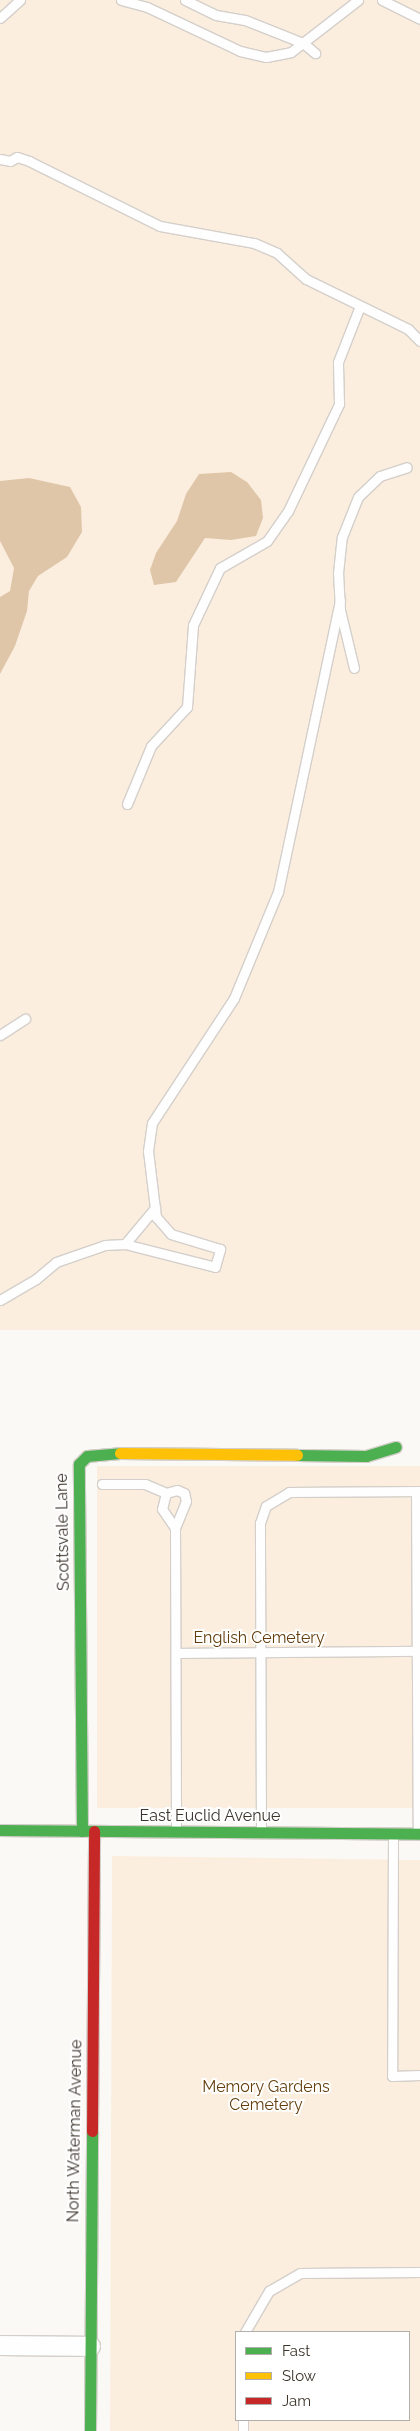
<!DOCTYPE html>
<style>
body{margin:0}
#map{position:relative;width:420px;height:2431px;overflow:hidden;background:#fbf9f6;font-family:Raleway,sans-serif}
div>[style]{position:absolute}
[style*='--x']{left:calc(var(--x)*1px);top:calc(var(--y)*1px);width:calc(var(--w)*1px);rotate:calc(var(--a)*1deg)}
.green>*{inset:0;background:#fbeedf;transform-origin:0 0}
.water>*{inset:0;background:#e0c6a8}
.roads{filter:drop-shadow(1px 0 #d4cfca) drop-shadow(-1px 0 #d4cfca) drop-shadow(0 1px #d4cfca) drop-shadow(0 -1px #d4cfca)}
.lane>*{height:9px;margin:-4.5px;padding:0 4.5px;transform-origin:4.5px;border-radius:4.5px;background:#fefefe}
.street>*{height:19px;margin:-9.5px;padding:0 9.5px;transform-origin:9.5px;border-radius:9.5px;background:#fefefe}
.fast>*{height:11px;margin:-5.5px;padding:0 5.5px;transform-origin:5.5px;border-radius:5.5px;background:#4caf50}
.slow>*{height:11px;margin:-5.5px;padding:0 5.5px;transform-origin:5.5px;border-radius:5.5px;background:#ffc107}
.jam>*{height:11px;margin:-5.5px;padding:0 5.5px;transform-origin:5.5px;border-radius:5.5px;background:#c62828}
span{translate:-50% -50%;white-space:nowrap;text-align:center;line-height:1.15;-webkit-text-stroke:4px #fff;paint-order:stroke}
.street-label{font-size:16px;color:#3d352c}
.park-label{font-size:16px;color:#633e0c}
.legend{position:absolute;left:235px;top:2331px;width:175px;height:90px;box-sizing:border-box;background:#fff;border:1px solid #b1aeab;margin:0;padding:6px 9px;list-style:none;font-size:15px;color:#3d352c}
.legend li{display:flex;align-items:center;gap:10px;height:25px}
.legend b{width:25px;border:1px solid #b1aeab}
</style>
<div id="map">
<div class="green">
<div style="left:0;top:0;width:420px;height:1330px"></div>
<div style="left:420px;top:1466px;width:342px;height:323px;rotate:90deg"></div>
<div style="clip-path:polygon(evenodd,112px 1856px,420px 1860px,420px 2431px,110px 2431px,112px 1856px,236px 2332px,409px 2332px,409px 2420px,236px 2420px,236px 2332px)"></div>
</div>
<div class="water">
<div style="clip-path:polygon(231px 472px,247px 482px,261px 500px,263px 518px,256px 536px,231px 540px,205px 538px,176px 582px,154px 585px,150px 570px,156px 553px,177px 521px,186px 494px,199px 474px)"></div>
<div style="clip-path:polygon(29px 478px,70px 487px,81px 507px,82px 532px,67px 557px,38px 576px,29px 591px,27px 611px,15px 646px,0 674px,0 597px,10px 591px,14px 568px,0 541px,0 481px)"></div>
</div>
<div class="roads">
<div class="lane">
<div style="--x:121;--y:0;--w:27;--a:15"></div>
<div style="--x:147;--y:7;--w:103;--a:25.3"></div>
<div style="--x:240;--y:51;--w:27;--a:13"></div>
<div style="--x:266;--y:57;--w:25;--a:-11"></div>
<div style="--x:291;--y:52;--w:85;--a:-37.8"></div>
<div style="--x:185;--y:0;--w:34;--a:26"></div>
<div style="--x:216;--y:15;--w:29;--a:10"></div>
<div style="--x:245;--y:20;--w:62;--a:21.6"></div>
<div style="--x:303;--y:43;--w:16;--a:40"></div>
<div style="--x:382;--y:0;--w:42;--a:26.6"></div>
<div style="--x:0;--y:18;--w:27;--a:-42"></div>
<div style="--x:0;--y:159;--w:10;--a:11"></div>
<div style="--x:10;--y:161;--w:8;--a:-30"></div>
<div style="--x:17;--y:157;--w:13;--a:18"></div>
<div style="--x:29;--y:161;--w:146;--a:26.4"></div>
<div style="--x:160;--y:226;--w:96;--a:10.3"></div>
<div style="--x:254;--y:243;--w:25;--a:23"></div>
<div style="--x:277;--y:253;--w:39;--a:42"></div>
<div style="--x:306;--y:279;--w:114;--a:26.1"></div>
<div style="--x:408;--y:329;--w:17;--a:45"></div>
<div style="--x:354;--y:668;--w:60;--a:-103.6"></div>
<div style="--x:340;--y:610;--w:37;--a:-93"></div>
<div style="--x:338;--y:573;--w:36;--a:-84"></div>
<div style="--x:342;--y:537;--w:43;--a:-68.2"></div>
<div style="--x:358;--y:497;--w:30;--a:-44"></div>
<div style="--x:380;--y:476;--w:28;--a:-18"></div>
<div style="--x:127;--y:804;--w:63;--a:-67.5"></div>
<div style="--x:151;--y:746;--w:53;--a:-47.3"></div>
<div style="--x:187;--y:707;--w:82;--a:-85.8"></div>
<div style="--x:193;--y:625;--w:63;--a:-64.7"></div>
<div style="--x:220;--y:568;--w:54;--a:-29.9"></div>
<div style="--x:267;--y:541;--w:37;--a:-55"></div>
<div style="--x:288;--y:511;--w:119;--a:-64.5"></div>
<div style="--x:339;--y:404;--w:42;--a:-91.4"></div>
<div style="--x:338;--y:362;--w:60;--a:-68.6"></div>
<div style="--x:0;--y:1035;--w:30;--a:-33"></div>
<div style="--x:125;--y:1244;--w:47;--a:-50.2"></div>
<div style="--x:0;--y:1300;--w:42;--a:-30.3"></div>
<div style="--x:36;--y:1279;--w:26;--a:-40"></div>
<div style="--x:56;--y:1262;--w:52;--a:-19.1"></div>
<div style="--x:105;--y:1245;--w:20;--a:-3"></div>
<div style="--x:125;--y:1244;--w:93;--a:14.3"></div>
<div style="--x:215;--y:1267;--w:19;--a:-74"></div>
<div style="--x:220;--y:1249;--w:51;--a:-163"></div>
<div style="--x:171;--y:1234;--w:23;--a:-131"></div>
<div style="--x:156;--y:1217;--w:66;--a:-96.9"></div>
<div style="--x:148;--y:1151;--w:28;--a:-82"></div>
<div style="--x:152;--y:1123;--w:149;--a:-56.7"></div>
<div style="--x:234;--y:998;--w:115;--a:-67.5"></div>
<div style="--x:278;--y:892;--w:298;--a:-78"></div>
<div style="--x:102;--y:1484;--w:43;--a:0"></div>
<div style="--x:145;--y:1484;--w:23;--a:23"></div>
<div style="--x:416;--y:1491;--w:342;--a:89.7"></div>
<div style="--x:175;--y:1528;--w:23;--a:-124"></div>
<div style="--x:162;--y:1509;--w:16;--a:-76"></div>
<div style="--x:166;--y:1493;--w:11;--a:-15"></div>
<div style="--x:177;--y:1490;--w:8;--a:23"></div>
<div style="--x:184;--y:1493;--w:8;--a:76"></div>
<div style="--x:186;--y:1501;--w:29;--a:112"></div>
<div style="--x:175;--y:1528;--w:301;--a:89.8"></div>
<div style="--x:176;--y:1653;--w:244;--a:-0.5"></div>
<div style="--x:261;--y:1830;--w:307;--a:-90.2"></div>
<div style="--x:260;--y:1523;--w:18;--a:-71"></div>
<div style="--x:266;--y:1506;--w:27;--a:-31"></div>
<div style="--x:289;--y:1492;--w:131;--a:-0.4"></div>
<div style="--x:393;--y:1835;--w:241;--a:90.2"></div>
<div style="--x:392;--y:2076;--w:28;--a:-2"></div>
<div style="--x:245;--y:2332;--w:48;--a:-59.7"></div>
<div style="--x:269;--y:2291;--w:36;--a:-30"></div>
<div style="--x:300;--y:2273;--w:120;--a:-0.5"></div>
<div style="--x:243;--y:2431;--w:11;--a:-90"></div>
</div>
<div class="street">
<div style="--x:0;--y:2345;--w:90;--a:0.6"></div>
</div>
<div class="fast">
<div style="--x:297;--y:1455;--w:69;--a:0.8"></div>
<div style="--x:366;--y:1456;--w:31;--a:-17"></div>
<div style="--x:0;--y:1830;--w:420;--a:0.5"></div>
<div style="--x:82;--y:1831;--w:367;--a:-90.5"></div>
<div style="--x:79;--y:1464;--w:11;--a:-45"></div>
<div style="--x:87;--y:1456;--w:33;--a:-5"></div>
<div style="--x:90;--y:2431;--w:300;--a:-89.6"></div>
</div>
<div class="slow">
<div style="--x:120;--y:1453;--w:177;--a:0.6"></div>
</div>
<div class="jam">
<div style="--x:92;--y:2131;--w:300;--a:-89.6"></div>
</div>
</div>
<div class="street-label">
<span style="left:63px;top:1532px;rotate:-91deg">Scottsvale Lane</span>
<span style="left:210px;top:1816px">East Euclid Avenue</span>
<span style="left:75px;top:2131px;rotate:-89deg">North Waterman Avenue</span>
</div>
<div class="park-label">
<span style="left:259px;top:1638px">English Cemetery</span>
<span style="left:266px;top:2096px">Memory Gardens<br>Cemetery</span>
</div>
<ul class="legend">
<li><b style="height:6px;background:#4caf50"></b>Fast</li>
<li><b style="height:6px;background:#ffc107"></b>Slow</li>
<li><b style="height:6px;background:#c62828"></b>Jam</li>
</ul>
</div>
